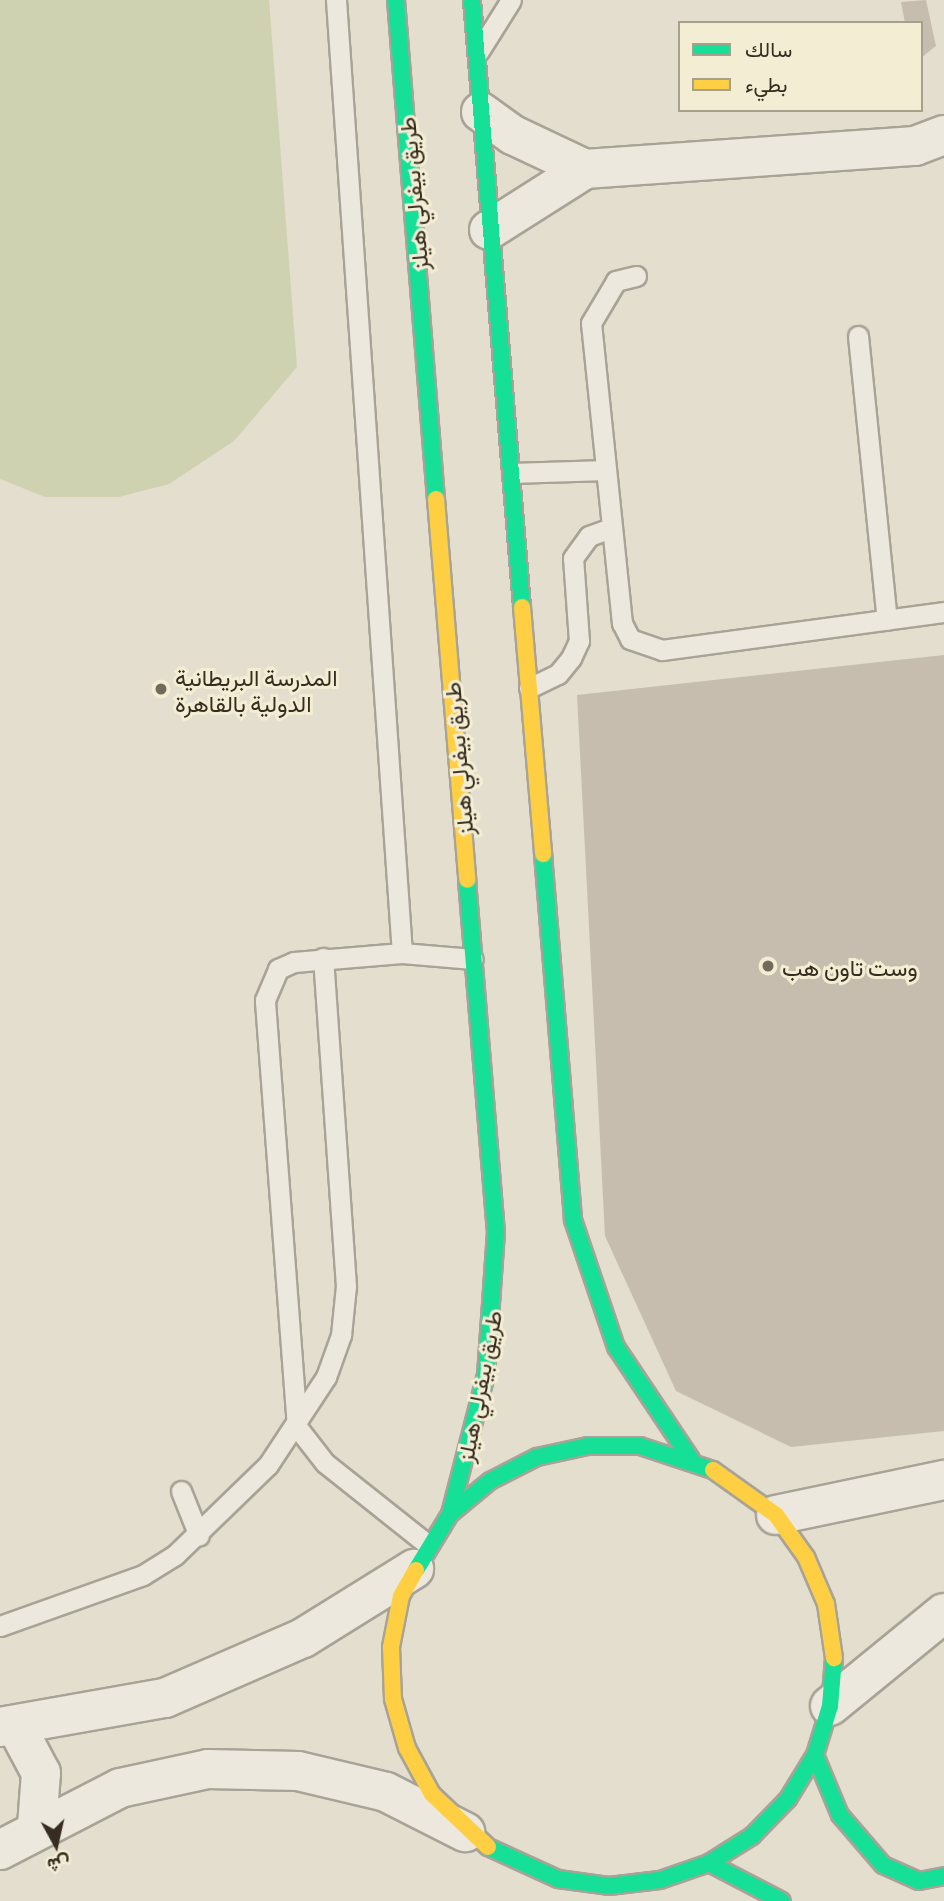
<!DOCTYPE html>
<meta charset="utf-8">
<style>
body{margin:0}
#map{position:relative;width:944px;height:1901px;overflow:hidden;background:#e3decd;font-family:Literata,Vazirmatn,serif}
div>[style]{position:absolute}
[style*='--x']{left:calc(var(--x)*1px);top:calc(var(--y)*1px);width:calc(var(--w)*1px);rotate:calc(var(--a)*1deg)}
.green>*{inset:0;background:#cfd2b0}
.building>*{inset:0;background:#c6bdae}
.roads{filter:drop-shadow(2px 0 #a8a396) drop-shadow(-2px 0 #a8a396) drop-shadow(0 2px #a8a396) drop-shadow(0 -2px #a8a396)}
.lane>*{height:19px;margin:-9.5px;padding:0 9.5px;transform-origin:9.5px;border-radius:9.5px;background:#ece8de}
.street>*{height:38px;margin:-19px;padding:0 19px;transform-origin:19px;border-radius:19px;background:#ece8de}
.fast>*{height:16px;margin:-8px;padding:0 8px;transform-origin:8px;border-radius:8px;background:#16e098}
.slow>*{height:16px;margin:-8px;padding:0 8px;transform-origin:8px;border-radius:8px;background:#ffcf43}
.dots>*{width:19px;height:19px;translate:-50% -50%;box-sizing:border-box;border:4px solid #f3edd4;border-radius:50%}
span{translate:-50% -50%;white-space:nowrap;text-align:center;line-height:1.15;-webkit-text-stroke:6px #f3edd4;paint-order:stroke}
.street-label{font-size:23px;color:#362c1f}
.poi-label{font-size:23px;color:#362c1f}
.left{translate:0 -50%;text-align:left}
.legend{position:absolute;left:678px;top:21px;width:245px;height:91px;box-sizing:border-box;background:#f3edd4;border:2px solid #a7a08c;margin:0;padding:9px 12px;list-style:none;font-size:21px;color:#362c1f}
.legend li{display:flex;align-items:center;gap:14px;height:35px}
.legend b{width:35px;border:2px solid #a7a08c}
.north{position:absolute;left:21px;top:1810px;width:70px;height:70px;-webkit-text-stroke:5px #f3edd4;paint-order:stroke;rotate:172deg;font-size:19px;font-weight:700;line-height:28px;text-align:center;color:#362c1f}
.north::after{content:'';display:block;margin:auto;width:24px;height:32px;background:#362c1f;clip-path:polygon(50% 0,100% 100%,50% 72%,0 100%)}
</style>
<div id="map">
<div class="green">
<div style="clip-path:polygon(0 0,269px 0,297px 367px,234px 441px,169px 484px,119px 497px,45px 497px,0 479px)"></div>
</div>
<div class="building">
<div style="clip-path:polygon(926px 0,936px 46px,921px 58px,921px 23px,905px 23px,901px 2px)"></div>
<div style="clip-path:polygon(944px 655px,944px 1431px,791px 1447px,676px 1391px,605px 1236px,577px 695px)"></div>
</div>
<div class="roads">
<div class="lane">
<div style="--x:336;--y:0;--w:955;--a:86.04"></div>
<div style="--x:479;--y:51;--w:60;--a:-57.9"></div>
<div style="--x:636;--y:276;--w:21;--a:166"></div>
<div style="--x:616;--y:281;--w:49;--a:120.8"></div>
<div style="--x:591;--y:323;--w:302;--a:84.1"></div>
<div style="--x:622;--y:623;--w:18;--a:63"></div>
<div style="--x:630;--y:639;--w:34;--a:19"></div>
<div style="--x:662;--y:650;--w:285;--a:-7.7"></div>
<div style="--x:858;--y:336;--w:285;--a:84.2"></div>
<div style="--x:512;--y:473;--w:93;--a:-1.8"></div>
<div style="--x:529;--y:688;--w:32;--a:-26"></div>
<div style="--x:558;--y:674;--w:21;--a:-51"></div>
<div style="--x:571;--y:658;--w:19;--a:-65"></div>
<div style="--x:579;--y:641;--w:83;--a:-94.1"></div>
<div style="--x:573;--y:558;--w:27;--a:-54"></div>
<div style="--x:589;--y:536;--w:23;--a:-20"></div>
<div style="--x:181;--y:1491;--w:48;--a:68.2"></div>
<div style="--x:427;--y:1544;--w:130;--a:-141.5"></div>
<div style="--x:325;--y:1463;--w:46;--a:-127.9"></div>
<div style="--x:297;--y:1427;--w:428;--a:-94.3"></div>
<div style="--x:265;--y:1000;--w:34;--a:-67"></div>
<div style="--x:278;--y:969;--w:17;--a:-24"></div>
<div style="--x:294;--y:962;--w:108;--a:-4.8"></div>
<div style="--x:402;--y:953;--w:71;--a:4.8"></div>
<div style="--x:0;--y:1626;--w:152;--a:-19.6"></div>
<div style="--x:143;--y:1575;--w:38;--a:-32"></div>
<div style="--x:175;--y:1555;--w:129;--a:-44.1"></div>
<div style="--x:268;--y:1465;--w:105;--a:-56.6"></div>
<div style="--x:326;--y:1377;--w:45;--a:-70.3"></div>
<div style="--x:341;--y:1335;--w:49;--a:-84.2"></div>
<div style="--x:346;--y:1286;--w:329;--a:-94"></div>
</div>
<div class="street">
<div style="--x:481;--y:112;--w:39;--a:36"></div>
<div style="--x:513;--y:135;--w:80;--a:25.3"></div>
<div style="--x:489;--y:230;--w:114;--a:-32.4"></div>
<div style="--x:585;--y:169;--w:331;--a:-4"></div>
<div style="--x:915;--y:146;--w:31;--a:-21"></div>
<div style="--x:776;--y:1515;--w:172;--a:-11.8"></div>
<div style="--x:830;--y:1706;--w:147;--a:-39.2"></div>
<div style="--x:16;--y:1726;--w:53;--a:62"></div>
<div style="--x:41;--y:1773;--w:53;--a:94.3"></div>
<div style="--x:0;--y:1727;--w:168;--a:-10"></div>
<div style="--x:165;--y:1698;--w:150;--a:-23.5"></div>
<div style="--x:303;--y:1638;--w:131;--a:-31.9"></div>
<div style="--x:0;--y:1850;--w:135;--a:-27.3"></div>
<div style="--x:120;--y:1788;--w:90;--a:-12.2"></div>
<div style="--x:208;--y:1769;--w:90;--a:1.3"></div>
<div style="--x:298;--y:1771;--w:90;--a:13.4"></div>
<div style="--x:386;--y:1792;--w:89;--a:26.9"></div>
</div>
<div class="fast">
<div style="--x:396;--y:0;--w:501;--a:85.42"></div>
<div style="--x:472;--y:0;--w:609;--a:85.29"></div>
<div style="--x:543;--y:854;--w:367;--a:85.3"></div>
<div style="--x:573;--y:1220;--w:134;--a:71.3"></div>
<div style="--x:616;--y:1347;--w:135;--a:56.2"></div>
<div style="--x:450;--y:1514;--w:52;--a:-39.5"></div>
<div style="--x:490;--y:1481;--w:53;--a:-27.1"></div>
<div style="--x:537;--y:1457;--w:52;--a:-12.2"></div>
<div style="--x:588;--y:1446;--w:52;--a:0"></div>
<div style="--x:640;--y:1446;--w:77;--a:18.2"></div>
<div style="--x:416;--y:1570;--w:66;--a:-58.7"></div>
<div style="--x:450;--y:1514;--w:144;--a:-75.5"></div>
<div style="--x:486;--y:1375;--w:142;--a:-86"></div>
<div style="--x:496;--y:1233;--w:354;--a:-94.7"></div>
<div style="--x:815;--y:1755;--w:65;--a:67.4"></div>
<div style="--x:840;--y:1815;--w:66;--a:49.3"></div>
<div style="--x:883;--y:1865;--w:39;--a:24"></div>
<div style="--x:919;--y:1881;--w:25;--a:-11"></div>
<div style="--x:488;--y:1847;--w:77;--a:24.6"></div>
<div style="--x:558;--y:1879;--w:51;--a:7.8"></div>
<div style="--x:609;--y:1886;--w:51;--a:-6.7"></div>
<div style="--x:660;--y:1880;--w:52;--a:-19.1"></div>
<div style="--x:709;--y:1863;--w:51;--a:-32.1"></div>
<div style="--x:752;--y:1836;--w:52;--a:-45.8"></div>
<div style="--x:788;--y:1799;--w:52;--a:-58.5"></div>
<div style="--x:815;--y:1755;--w:51;--a:-73"></div>
<div style="--x:830;--y:1706;--w:48;--a:-85.2"></div>
<div style="--x:709;--y:1863;--w:82;--a:27.5"></div>
</div>
<div class="slow">
<div style="--x:436;--y:499;--w:382;--a:85.3"></div>
<div style="--x:522;--y:607;--w:248;--a:85.1"></div>
<div style="--x:713;--y:1470;--w:77;--a:35.5"></div>
<div style="--x:776;--y:1515;--w:52;--a:54.5"></div>
<div style="--x:806;--y:1557;--w:51;--a:66.9"></div>
<div style="--x:826;--y:1604;--w:55;--a:81.6"></div>
<div style="--x:416;--y:1570;--w:30;--a:120"></div>
<div style="--x:401;--y:1596;--w:52;--a:101.1"></div>
<div style="--x:391;--y:1647;--w:52;--a:87.8"></div>
<div style="--x:393;--y:1699;--w:51;--a:74.1"></div>
<div style="--x:407;--y:1748;--w:52;--a:61.5"></div>
<div style="--x:432;--y:1794;--w:77;--a:43.4"></div>
</div>
</div>
<div class="dots">
<div style="left:161px;top:689px;background:#736a5c"></div>
<div style="left:768px;top:966px;background:#736a5c"></div>
</div>
<div class="street-label">
<span style="left:412px;top:194px;rotate:-95deg">طريق بيفرلي هيلز</span>
<span style="left:457px;top:759px;rotate:-95deg">طريق بيفرلي هيلز</span>
<span style="left:478px;top:1386px;rotate:-79deg">طريق بيفرلي هيلز</span>
</div>
<div class="poi-label">
<span class="left" style="left:175px;top:689px">المدرسة البريطانية<br>الدولية بالقاهرة</span>
<span class="left" style="left:782px;top:966px">وست تاون هب</span>
</div>
<ul class="legend">
<li><b style="height:9px;background:#16e098"></b>سالك</li>
<li><b style="height:9px;background:#ffcf43"></b>بطيء</li>
</ul>
<div class="north">ش</div>
</div>
